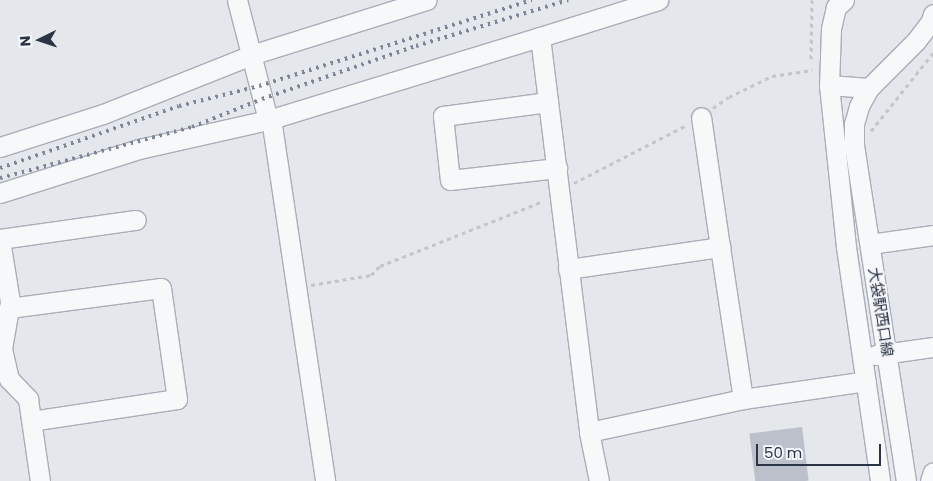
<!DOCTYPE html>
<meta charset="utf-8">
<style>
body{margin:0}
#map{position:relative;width:933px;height:481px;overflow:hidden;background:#e4e7ec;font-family:Poppins,"Noto Sans JP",sans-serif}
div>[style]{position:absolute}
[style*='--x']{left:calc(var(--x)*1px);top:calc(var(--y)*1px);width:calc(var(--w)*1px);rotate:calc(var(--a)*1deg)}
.building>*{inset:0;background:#bbc0ca;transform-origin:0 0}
.path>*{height:3px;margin-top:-1.5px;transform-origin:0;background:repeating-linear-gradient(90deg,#c2c5cb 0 4px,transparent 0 8px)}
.roads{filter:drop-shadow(1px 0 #a9aeb7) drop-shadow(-1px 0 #a9aeb7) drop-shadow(0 1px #a9aeb7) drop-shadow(0 -1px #a9aeb7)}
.minor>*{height:19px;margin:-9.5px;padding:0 9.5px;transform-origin:9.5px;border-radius:9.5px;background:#f7f8fa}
.rail>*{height:4px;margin-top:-2px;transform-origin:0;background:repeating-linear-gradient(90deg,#7d8696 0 2.5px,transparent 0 7.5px)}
span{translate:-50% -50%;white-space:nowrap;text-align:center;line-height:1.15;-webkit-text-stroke:4px #f4f6f9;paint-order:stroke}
.street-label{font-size:15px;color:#2b3445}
.north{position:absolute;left:15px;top:15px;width:50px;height:50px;-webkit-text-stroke:4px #f4f6f9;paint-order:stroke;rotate:266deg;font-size:14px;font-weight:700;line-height:20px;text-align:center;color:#2b3445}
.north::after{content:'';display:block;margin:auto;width:18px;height:22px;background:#2b3445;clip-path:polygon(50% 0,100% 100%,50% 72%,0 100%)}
.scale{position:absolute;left:756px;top:444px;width:125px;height:22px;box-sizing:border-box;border:2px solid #2b3445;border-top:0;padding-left:6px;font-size:15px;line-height:18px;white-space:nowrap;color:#2b3445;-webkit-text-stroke:4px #f4f6f9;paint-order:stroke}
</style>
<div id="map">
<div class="building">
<div style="left:802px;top:427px;width:54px;height:53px;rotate:83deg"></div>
</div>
<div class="path">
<div style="--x:811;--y:59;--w:59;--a:-89"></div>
<div style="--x:713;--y:108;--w:19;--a:-35"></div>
<div style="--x:729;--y:97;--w:48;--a:-26"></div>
<div style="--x:772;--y:76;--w:41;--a:-8.3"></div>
<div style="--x:871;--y:131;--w:100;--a:-51.5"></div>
<div style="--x:574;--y:183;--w:127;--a:-27.2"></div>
<div style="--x:311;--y:285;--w:61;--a:-9.5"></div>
<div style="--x:371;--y:275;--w:13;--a:-45"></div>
<div style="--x:380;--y:266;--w:175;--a:-21.7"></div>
</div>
<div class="roads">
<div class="minor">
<div style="--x:237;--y:0;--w:124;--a:75.5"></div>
<div style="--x:268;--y:120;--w:6;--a:51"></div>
<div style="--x:272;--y:125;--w:360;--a:81.5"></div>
<div style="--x:844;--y:0;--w:11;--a:139"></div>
<div style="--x:836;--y:7;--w:23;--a:103"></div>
<div style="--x:831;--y:29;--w:56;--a:92"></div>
<div style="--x:829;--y:85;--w:163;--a:84"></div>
<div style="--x:846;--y:247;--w:236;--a:81.7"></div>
<div style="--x:540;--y:37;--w:124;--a:-17.4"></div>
<div style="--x:829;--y:85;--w:40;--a:4.3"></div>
<div style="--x:548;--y:102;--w:106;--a:172.4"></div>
<div style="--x:443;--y:116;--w:64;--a:83.8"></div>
<div style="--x:450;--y:180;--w:108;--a:-6.4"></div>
<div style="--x:0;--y:147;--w:108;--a:-17.8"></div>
<div style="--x:103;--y:114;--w:159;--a:-21.7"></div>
<div style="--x:251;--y:55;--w:184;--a:-17.4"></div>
<div style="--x:0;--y:193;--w:146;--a:-17.6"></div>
<div style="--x:139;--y:149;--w:132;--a:-12.7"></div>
<div style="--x:268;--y:120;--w:284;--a:-17"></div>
<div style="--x:540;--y:37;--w:398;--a:82.9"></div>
<div style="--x:589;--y:432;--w:50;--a:78.5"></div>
<div style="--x:0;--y:239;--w:137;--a:-8"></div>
<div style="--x:0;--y:240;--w:63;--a:80.8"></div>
<div style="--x:10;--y:302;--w:48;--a:99.7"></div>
<div style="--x:2;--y:349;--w:31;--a:77"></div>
<div style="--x:9;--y:379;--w:28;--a:46"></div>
<div style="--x:28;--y:399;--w:83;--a:81.7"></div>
<div style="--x:870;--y:244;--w:64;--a:-8.1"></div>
<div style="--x:720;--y:247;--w:154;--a:81.4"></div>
<div style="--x:568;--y:269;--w:154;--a:-8.2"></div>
<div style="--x:720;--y:247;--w:131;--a:-98.3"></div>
<div style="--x:9;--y:308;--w:153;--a:-7.5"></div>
<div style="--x:161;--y:288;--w:112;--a:81.8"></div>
<div style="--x:177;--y:399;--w:147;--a:171.4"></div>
<div style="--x:876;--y:355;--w:58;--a:-8"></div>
<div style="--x:589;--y:432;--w:157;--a:-12.1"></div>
<div style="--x:743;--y:399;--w:124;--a:-8.3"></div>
<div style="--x:906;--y:481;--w:341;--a:-98.8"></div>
<div style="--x:854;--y:144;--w:20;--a:-90"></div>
<div style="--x:854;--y:124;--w:19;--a:-74"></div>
<div style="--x:859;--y:106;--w:21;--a:-61"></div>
<div style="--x:869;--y:88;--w:66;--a:-45"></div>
<div style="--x:916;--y:41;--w:25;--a:-53"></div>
<div style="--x:931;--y:21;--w:7;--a:-74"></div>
<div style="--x:930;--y:481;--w:9;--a:-72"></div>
</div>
</div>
<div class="rail">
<div style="--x:0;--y:168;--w:189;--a:-19.1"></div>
<div style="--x:179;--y:106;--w:82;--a:-14"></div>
<div style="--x:259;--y:86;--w:286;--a:-17.5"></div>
<div style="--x:0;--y:178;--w:199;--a:-14.9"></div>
<div style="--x:192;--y:127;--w:75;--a:-21.8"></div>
<div style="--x:262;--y:99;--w:163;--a:-19"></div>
<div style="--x:416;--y:46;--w:159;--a:-16.8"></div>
</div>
<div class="street-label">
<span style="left:881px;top:312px;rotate:81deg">大袋駅西口線</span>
</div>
<div class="north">N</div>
<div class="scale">50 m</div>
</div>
